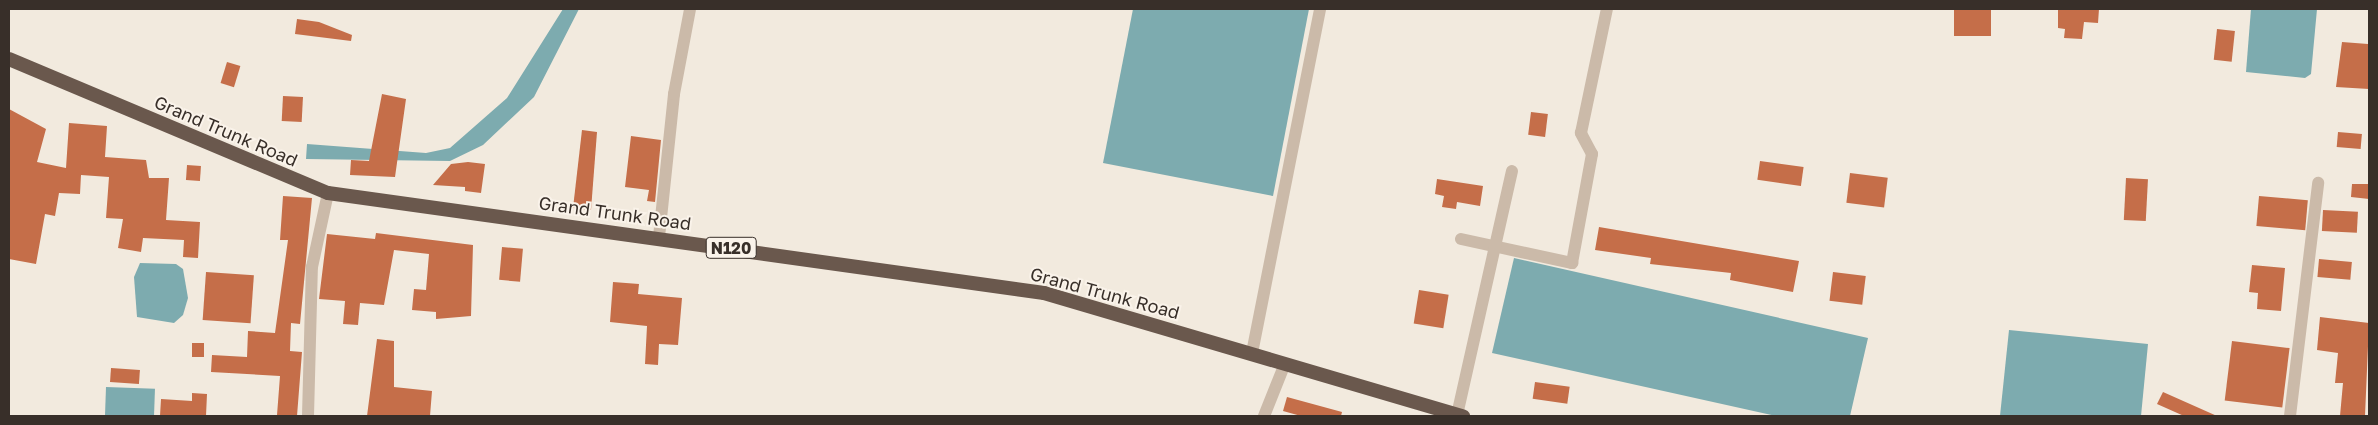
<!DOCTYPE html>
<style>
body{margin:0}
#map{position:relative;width:2378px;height:425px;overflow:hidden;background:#f2eade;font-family:"Golos Text",sans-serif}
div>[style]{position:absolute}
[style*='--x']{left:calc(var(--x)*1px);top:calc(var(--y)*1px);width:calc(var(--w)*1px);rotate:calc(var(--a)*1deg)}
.water>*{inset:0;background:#7dabaf;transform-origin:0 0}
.building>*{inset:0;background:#c56e49;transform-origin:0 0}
.minor>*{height:12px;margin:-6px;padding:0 6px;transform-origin:6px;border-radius:6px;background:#cbbaa9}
.trunk>*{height:14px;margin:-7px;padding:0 7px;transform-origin:7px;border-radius:7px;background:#6a584d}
span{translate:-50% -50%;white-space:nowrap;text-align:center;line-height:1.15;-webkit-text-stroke:4px #faf3ea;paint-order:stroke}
.shield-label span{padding:1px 4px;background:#faf3ea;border:1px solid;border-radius:4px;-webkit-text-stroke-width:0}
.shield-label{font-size:16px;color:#382f29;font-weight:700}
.street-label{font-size:18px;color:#382f29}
.frame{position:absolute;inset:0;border:10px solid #382f29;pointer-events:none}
</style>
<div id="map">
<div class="water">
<div style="clip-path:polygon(563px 9px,579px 9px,534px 97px,483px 145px,450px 161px,306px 159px,307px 144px,426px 153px,450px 148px,507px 98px)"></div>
<div style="clip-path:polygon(1133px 9px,1309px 9px,1273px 196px,1103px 163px)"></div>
<div style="clip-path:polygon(2251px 9px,2317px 9px,2311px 74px,2305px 78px,2246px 72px)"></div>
<div style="clip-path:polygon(1514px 258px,1868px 338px,1850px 416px,1776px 416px,1492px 353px)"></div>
<div style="clip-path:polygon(140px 263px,176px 264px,183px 269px,188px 298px,183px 315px,174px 323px,137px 317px,134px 277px)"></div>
<div style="clip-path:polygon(2009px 330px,2148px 344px,2141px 416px,2000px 416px)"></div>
<div style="left:106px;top:387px;width:49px;height:29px;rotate:2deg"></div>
</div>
<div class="building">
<div style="left:1954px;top:9px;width:37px;height:27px"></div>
<div style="clip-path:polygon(2058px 9px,2099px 9px,2098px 23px,2084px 22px,2082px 39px,2064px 38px,2065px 29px,2058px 28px)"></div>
<div style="clip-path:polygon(297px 19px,319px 22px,352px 35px,351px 41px,295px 34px)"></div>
<div style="left:2217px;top:29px;width:18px;height:31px;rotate:6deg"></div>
<div style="clip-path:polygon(2342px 42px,2368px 44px,2369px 89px,2336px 87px)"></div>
<div style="left:227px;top:62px;width:14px;height:22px;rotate:17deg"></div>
<div style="clip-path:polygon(382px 94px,406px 99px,395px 177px,350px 175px,351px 160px,369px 161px)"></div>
<div style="left:283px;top:96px;width:20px;height:25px;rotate:3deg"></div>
<div style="clip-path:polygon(9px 109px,46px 129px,37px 162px,66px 168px,69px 123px,107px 126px,105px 157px,146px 160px,149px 178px,169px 178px,166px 220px,200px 222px,198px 258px,183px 257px,184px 240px,143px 238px,141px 252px,118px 248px,123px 219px,106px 218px,109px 177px,81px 175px,80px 194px,59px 193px,55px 216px,45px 214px,36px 264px,9px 259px)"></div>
<div style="left:1531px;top:112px;width:17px;height:23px;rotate:7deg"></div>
<div style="clip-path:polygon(582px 130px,597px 132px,591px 210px,573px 208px)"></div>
<div style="left:2338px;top:132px;width:24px;height:15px;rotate:5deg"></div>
<div style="clip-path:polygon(631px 136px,661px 140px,655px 202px,647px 201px,649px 190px,625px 187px)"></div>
<div style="left:1760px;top:161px;width:44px;height:19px;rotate:8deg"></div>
<div style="clip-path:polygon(468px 162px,485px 164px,481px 193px,465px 191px,465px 187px,433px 185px,451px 164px)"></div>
<div style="left:187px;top:165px;width:14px;height:15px;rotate:4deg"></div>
<div style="left:1850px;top:173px;width:38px;height:30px;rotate:7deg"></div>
<div style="left:2126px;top:178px;width:22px;height:42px;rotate:3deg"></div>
<div style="clip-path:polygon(1437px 179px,1483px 186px,1480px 206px,1457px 202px,1456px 209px,1442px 207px,1444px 196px,1435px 194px)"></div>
<div style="clip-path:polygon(2352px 184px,2369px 184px,2369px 199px,2351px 197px)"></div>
<div style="clip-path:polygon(283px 196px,312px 198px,300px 324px,291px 323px,290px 351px,302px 352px,297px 416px,277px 415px,280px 376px,211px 372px,212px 355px,247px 357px,248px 331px,275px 333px,288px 240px,280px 240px)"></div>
<div style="left:2259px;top:196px;width:49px;height:30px;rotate:5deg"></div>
<div style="left:2323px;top:210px;width:35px;height:21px;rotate:3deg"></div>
<div style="clip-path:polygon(1599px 227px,1799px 261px,1793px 292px,1730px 280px,1731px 273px,1650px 264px,1651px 258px,1595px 250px)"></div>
<div style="clip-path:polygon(376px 233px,473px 245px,471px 316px,436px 319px,436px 312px,412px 310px,414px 289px,426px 290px,429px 254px,394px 250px,384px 305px,360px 303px,358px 325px,343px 324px,345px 301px,319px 299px,327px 234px,375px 239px)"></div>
<div style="left:502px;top:247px;width:21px;height:33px;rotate:5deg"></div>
<div style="left:2319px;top:259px;width:33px;height:18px;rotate:5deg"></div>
<div style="clip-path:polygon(2252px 265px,2285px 268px,2281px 311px,2257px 309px,2258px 293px,2249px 292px)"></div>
<div style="left:206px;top:272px;width:48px;height:48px;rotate:4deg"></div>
<div style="left:1833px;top:272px;width:33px;height:29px;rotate:7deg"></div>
<div style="clip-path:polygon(613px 282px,639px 284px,638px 294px,682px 298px,678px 345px,659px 344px,658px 365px,645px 364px,647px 326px,610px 322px)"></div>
<div style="left:1419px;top:290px;width:30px;height:34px;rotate:9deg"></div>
<div style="clip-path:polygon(2320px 317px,2369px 323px,2365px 416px,2340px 416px,2343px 383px,2335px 383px,2338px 353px,2317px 350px)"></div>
<div style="clip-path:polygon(377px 339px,394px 341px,394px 387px,432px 391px,430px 416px,367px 416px)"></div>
<div style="left:2232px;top:341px;width:58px;height:60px;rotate:7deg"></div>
<div style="left:192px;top:343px;width:12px;height:14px"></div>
<div style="left:111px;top:368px;width:29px;height:14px;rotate:4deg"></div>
<div style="left:1535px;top:382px;width:35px;height:17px;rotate:8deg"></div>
<div style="clip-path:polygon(2163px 392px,2217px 416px,2184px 416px,2157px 404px)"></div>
<div style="clip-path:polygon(192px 393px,207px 394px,206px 416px,160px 416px,161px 399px,192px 401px)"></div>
<div style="clip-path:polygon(1287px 397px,1342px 412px,1341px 416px,1301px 416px,1283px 411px)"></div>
</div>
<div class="minor">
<div style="--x:659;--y:237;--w:144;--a:-84"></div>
<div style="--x:674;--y:94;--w:86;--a:-79.3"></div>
<div style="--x:1461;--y:239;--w:114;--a:12.2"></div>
<div style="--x:1572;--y:263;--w:111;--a:-79.6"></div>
<div style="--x:1592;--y:154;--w:24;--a:-118"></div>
<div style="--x:1581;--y:133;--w:127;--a:-78.2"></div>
<div style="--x:1252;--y:353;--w:351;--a:-78.8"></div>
<div style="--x:1457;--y:415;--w:250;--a:-77.3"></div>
<div style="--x:308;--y:416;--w:149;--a:-88.5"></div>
<div style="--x:312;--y:267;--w:76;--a:-77.8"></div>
<div style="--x:1264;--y:416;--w:54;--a:-68.2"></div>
<div style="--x:2290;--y:416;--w:235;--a:-83.1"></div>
</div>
<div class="trunk">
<div style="--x:9;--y:59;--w:346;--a:22.8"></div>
<div style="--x:328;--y:193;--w:723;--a:7.95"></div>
<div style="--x:1044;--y:293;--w:437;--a:16.4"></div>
</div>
<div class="shield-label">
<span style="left:731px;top:248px">N120</span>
</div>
<div class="street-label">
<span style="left:226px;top:131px;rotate:23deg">Grand Trunk Road</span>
<span style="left:615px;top:213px;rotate:8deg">Grand Trunk Road</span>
<span style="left:1105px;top:293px;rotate:15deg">Grand Trunk Road</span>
</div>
<div class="frame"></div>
</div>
